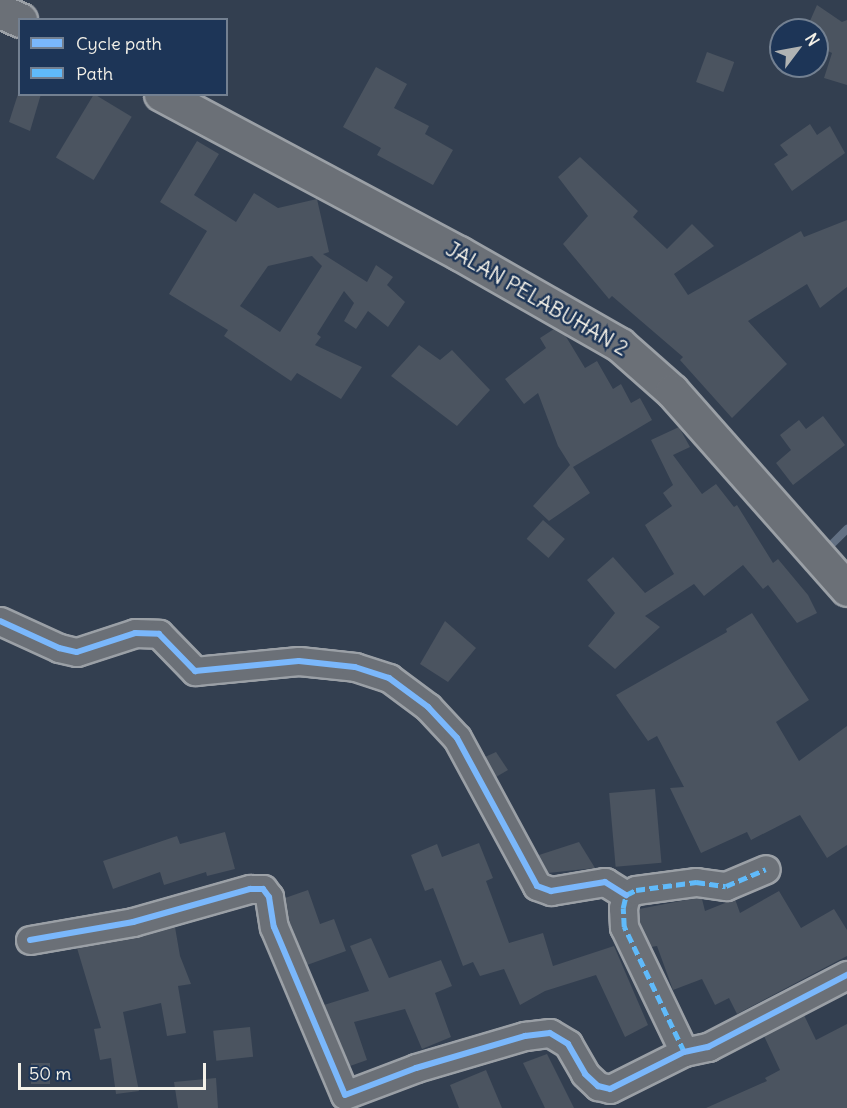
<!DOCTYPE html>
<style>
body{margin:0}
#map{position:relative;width:847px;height:1108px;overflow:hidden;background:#333f50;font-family:Delius,sans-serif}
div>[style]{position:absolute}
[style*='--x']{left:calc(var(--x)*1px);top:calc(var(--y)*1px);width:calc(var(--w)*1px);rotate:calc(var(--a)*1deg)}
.stream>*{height:8px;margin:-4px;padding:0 4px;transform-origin:4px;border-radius:4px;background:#627083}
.building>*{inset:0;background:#4b5460;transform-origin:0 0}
.roads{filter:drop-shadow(2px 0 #9ba0a6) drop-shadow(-2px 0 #9ba0a6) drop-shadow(0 2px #9ba0a6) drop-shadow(0 -2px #9ba0a6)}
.minor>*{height:27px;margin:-13.5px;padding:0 13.5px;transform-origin:13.5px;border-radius:13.5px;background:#6b7077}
.major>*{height:33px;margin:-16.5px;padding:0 16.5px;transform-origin:16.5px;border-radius:16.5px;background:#6b7077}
.quiet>*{height:4.5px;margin-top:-2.25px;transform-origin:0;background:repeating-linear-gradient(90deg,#60bafa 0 9px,transparent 0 13.5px)}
.cycleway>*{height:6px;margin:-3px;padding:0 3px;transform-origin:3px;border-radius:3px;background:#7ab7fb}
span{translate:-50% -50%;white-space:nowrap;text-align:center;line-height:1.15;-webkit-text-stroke:5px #1d3557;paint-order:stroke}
.street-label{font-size:21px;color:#f4f1e8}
.legend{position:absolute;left:18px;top:18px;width:210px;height:78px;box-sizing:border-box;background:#1d3557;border:2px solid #738091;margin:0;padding:8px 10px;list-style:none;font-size:18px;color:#f4f1e8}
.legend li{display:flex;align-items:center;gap:12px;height:30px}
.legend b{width:30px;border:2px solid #738091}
.north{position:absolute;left:769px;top:18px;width:60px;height:60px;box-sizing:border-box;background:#1d3557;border:2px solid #738091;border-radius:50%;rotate:58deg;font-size:16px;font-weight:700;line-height:24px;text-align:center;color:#f4f1e8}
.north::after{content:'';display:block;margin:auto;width:21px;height:27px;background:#b0b3b3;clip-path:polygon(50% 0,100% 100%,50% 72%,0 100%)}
.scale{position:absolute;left:18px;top:1063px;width:188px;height:27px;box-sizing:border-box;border:3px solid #f4f1e8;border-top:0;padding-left:8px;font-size:18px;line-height:21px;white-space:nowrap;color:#f4f1e8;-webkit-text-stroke:4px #1d3557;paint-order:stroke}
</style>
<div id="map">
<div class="stream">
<div style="--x:833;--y:543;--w:20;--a:-45"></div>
</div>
<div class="building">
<div style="clip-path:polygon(817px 5px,842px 22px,847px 20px,847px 85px,824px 78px,832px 53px,817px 46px,817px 30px,806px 30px)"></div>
<div style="left:707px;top:52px;width:29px;height:32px;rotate:20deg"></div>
<div style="clip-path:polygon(376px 67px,407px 84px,394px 108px,429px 126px,425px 134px,453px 150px,433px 185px,377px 155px,381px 148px,343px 127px)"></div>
<div style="clip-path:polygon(18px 94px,41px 94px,30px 131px,9px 122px)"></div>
<div style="left:94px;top:94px;width:44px;height:74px;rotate:31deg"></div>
<div style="clip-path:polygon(810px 124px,817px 135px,830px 126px,845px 153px,792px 191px,774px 164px,788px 155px,780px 145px)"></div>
<div style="clip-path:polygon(evenodd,197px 141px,219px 154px,194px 195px,236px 222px,254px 193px,278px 208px,317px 199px,329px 252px,323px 254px,367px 282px,376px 265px,393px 277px,387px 285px,405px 302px,388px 327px,368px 311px,356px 329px,344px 321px,354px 303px,344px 291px,317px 334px,321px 337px,315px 345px,362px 367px,341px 399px,297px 373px,291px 381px,224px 336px,228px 330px,169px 294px,207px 231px,160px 202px,197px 141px,312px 256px,322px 266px,280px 332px,240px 306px,268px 266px,312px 256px)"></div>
<div style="clip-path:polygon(580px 157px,638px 211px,633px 217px,667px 249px,692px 224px,714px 246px,674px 274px,688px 295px,801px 231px,804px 237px,847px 220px,847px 287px,820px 308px,807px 284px,748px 321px,787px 364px,732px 418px,680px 360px,683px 357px,612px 296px,609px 299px,563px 244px,588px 216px,558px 177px)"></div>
<div style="clip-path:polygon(554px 329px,565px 335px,585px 368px,597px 361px,613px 389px,621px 384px,631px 403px,640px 398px,652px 420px,573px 467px,590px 493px,549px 521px,533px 506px,570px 465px,558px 446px,538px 393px,524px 404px,505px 379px,546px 348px,540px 338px)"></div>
<div style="clip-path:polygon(419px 345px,440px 360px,452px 350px,490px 390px,457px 426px,391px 376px)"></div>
<div style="clip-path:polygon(823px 416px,845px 445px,793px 485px,776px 463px,791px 450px,780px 435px,799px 420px,806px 429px)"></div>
<div style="clip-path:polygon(679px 427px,690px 447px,673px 455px,702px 494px,716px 484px,734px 507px,737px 505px,773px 563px,778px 559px,808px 595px,817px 613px,797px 623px,768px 585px,763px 589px,743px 565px,704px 596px,694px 584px,645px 616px,660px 627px,615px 669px,588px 646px,615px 613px,587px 580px,613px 557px,645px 593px,674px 574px,645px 525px,672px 506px,663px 493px,673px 485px,651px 440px)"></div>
<div style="left:543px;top:520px;width:29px;height:25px;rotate:41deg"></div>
<div style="clip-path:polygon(752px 613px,809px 700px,776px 722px,799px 761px,847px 726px,847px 845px,827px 858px,800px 815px,751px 840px,747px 832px,701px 853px,670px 788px,684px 787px,657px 736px,648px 741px,616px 695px,727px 632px,726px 629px)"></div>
<div style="clip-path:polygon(445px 621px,476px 648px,448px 682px,420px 664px)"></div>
<div style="clip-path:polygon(496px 752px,508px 770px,496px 777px,485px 757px)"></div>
<div style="left:655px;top:789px;width:74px;height:46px;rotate:85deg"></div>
<div style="clip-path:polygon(225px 832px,235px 869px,207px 876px,206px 872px,164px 885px,160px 872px,113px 889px,103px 861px,177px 836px,180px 844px)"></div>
<div style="clip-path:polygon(579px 842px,595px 868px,548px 873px,539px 855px)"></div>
<div style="clip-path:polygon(479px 843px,493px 878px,486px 881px,509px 943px,543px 933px,553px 966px,614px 946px,648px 1025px,625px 1037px,596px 975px,545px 991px,520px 1005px,504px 969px,480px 976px,473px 962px,463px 966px,433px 888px,425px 891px,411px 855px,437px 844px,442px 857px)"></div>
<div style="clip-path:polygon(308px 890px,320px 924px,334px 919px,346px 951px,307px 965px,289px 923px,285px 898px)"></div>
<div style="clip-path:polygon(779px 891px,801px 928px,834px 909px,847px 930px,847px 956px,737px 1014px,729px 998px,715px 1005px,702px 979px,673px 990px,657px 946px,651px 947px,640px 923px,639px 909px,696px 898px,702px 899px,705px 911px,735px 899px,740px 913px)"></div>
<div style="clip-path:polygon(175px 927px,180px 956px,191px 984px,178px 986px,186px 1033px,167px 1036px,161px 1003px,123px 1012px,139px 1091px,116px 1094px,111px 1058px,100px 1060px,94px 1029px,101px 1028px,77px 948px)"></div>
<div style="clip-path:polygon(371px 938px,389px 978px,441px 960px,452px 986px,435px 993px,451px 1037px,422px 1049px,405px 1009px,354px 1022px,367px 1060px,350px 1066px,324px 1005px,369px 991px,350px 946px)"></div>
<div style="clip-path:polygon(804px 1015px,816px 1040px,847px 1024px,847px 1108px,706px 1108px,767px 1081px,765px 1078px,780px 1070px,764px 1036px)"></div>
<div style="left:250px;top:1027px;width:30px;height:37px;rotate:84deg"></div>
<div style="clip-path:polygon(547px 1054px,574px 1108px,545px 1108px,523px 1063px)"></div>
<div style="left:31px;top:1063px;width:19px;height:21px"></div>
<div style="clip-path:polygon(486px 1070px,502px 1108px,459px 1108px,450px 1085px)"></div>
<div style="clip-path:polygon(216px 1078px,218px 1108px,178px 1108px,174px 1082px)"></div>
</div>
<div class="roads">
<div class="minor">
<div style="--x:0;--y:621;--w:65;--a:24.6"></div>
<div style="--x:59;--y:648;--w:18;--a:13"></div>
<div style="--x:77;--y:652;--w:61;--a:-18.1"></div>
<div style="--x:135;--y:633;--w:24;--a:2"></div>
<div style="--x:159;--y:634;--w:52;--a:45.8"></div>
<div style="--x:195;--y:671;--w:104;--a:-5.5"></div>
<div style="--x:299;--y:661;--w:56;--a:6.1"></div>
<div style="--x:355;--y:667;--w:36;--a:18"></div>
<div style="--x:389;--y:678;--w:49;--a:36.6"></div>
<div style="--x:428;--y:707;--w:42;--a:46.9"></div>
<div style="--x:457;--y:738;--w:168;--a:61.6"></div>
<div style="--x:537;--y:886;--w:15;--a:20"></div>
<div style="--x:551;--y:891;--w:55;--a:-9.5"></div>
<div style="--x:605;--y:882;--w:25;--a:32"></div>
<div style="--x:30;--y:940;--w:105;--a:-9.9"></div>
<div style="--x:133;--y:922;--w:122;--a:-15.8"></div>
<div style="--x:250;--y:889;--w:13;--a:0"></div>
<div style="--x:263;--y:889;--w:10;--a:53"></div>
<div style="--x:269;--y:897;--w:30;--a:81"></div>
<div style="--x:274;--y:927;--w:182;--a:67.1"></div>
<div style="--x:345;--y:1095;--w:76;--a:-20.8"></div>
<div style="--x:416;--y:1068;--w:114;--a:-16.4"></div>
<div style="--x:525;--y:1036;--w:25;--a:-7"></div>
<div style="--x:550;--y:1033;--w:21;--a:31"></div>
<div style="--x:568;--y:1044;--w:34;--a:60"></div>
<div style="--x:585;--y:1074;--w:18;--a:43"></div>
<div style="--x:598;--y:1086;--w:12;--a:14"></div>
<div style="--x:610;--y:1089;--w:83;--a:-26.6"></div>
<div style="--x:684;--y:1052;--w:25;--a:-12"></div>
<div style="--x:708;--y:1047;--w:157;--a:-27.4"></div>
<div style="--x:684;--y:1052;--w:139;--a:-115.6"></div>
<div style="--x:624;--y:927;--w:19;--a:-93"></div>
<div style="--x:623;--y:908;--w:13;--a:-77"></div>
<div style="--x:626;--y:895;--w:11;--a:-27"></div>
<div style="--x:636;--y:890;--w:61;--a:-7.6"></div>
<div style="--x:696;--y:882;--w:30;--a:8"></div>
<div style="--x:726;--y:886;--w:43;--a:-23"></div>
</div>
<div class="major">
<div style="--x:0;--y:11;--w:22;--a:24"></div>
<div style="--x:161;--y:94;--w:338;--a:28.1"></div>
<div style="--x:459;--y:253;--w:185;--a:29.7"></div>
<div style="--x:620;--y:345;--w:69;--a:41.5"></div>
<div style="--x:672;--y:391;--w:264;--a:48.5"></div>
</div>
</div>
<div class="quiet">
<div style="--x:684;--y:1052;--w:139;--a:-115.6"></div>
<div style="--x:624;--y:927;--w:19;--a:-93"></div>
<div style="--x:623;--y:908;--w:13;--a:-77"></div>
<div style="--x:626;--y:895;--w:11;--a:-27"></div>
<div style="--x:636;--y:890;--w:61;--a:-7.6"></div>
<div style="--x:696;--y:882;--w:30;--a:8"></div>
<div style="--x:726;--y:886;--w:43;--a:-23"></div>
</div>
<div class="cycleway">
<div style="--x:0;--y:621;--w:65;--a:24.6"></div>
<div style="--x:59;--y:648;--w:18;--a:13"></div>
<div style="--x:77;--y:652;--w:61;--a:-18.1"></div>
<div style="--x:135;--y:633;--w:24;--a:2"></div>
<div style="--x:159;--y:634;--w:52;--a:45.8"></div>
<div style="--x:195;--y:671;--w:104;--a:-5.5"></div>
<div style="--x:299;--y:661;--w:56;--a:6.1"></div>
<div style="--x:355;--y:667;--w:36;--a:18"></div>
<div style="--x:389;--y:678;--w:49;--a:36.6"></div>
<div style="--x:428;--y:707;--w:42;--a:46.9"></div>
<div style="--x:457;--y:738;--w:168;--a:61.6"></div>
<div style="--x:537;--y:886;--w:15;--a:20"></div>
<div style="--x:551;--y:891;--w:55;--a:-9.5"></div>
<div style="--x:605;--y:882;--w:25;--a:32"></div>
<div style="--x:30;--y:940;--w:105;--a:-9.9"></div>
<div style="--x:133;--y:922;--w:122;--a:-15.8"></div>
<div style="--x:250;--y:889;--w:13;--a:0"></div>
<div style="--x:263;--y:889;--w:10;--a:53"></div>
<div style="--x:269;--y:897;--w:30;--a:81"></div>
<div style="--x:274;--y:927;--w:182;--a:67.1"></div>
<div style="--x:345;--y:1095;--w:76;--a:-20.8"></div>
<div style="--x:416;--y:1068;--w:114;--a:-16.4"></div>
<div style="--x:525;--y:1036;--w:25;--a:-7"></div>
<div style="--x:550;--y:1033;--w:21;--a:31"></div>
<div style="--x:568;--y:1044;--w:34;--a:60"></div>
<div style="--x:585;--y:1074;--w:18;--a:43"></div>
<div style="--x:598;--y:1086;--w:12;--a:14"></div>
<div style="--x:610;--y:1089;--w:83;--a:-26.6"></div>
<div style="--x:684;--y:1052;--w:25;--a:-12"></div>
<div style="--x:708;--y:1047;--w:157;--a:-27.4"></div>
</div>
<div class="street-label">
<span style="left:537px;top:299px;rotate:30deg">JALAN PELABUHAN 2</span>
</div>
<ul class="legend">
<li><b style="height:8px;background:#7ab7fb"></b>Cycle path</li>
<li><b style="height:8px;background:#60bafa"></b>Path</li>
</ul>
<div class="north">N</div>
<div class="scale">50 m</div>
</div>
